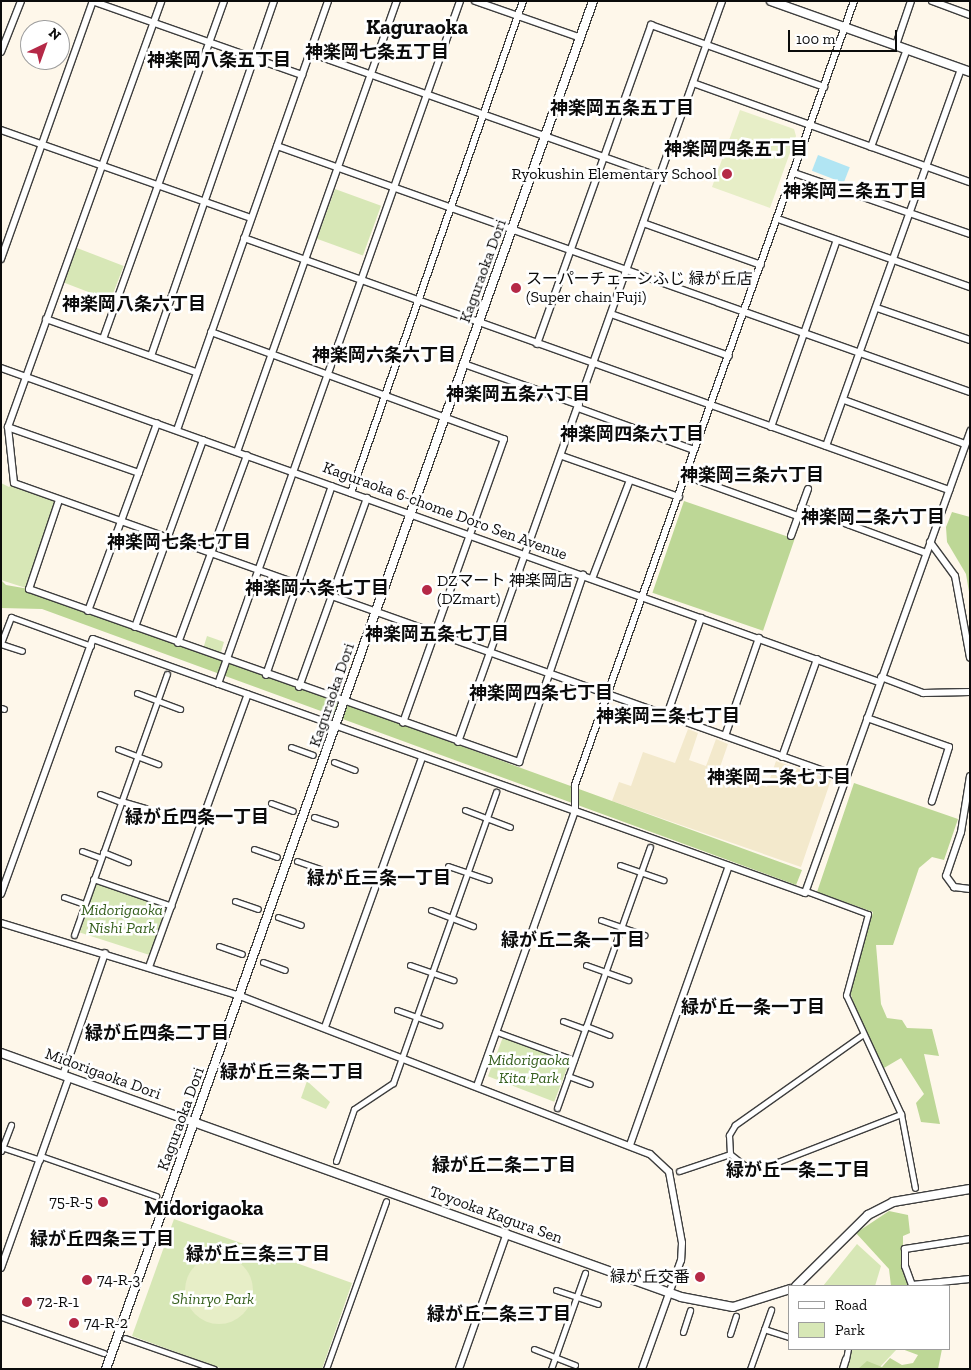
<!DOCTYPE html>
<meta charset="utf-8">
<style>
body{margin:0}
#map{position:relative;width:971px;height:1370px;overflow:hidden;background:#fef7ea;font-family:"Zilla Slab","Noto Sans JP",serif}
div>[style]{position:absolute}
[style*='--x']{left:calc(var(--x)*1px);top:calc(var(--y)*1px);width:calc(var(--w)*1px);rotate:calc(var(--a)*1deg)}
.farmland>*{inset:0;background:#f3e9cc}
.green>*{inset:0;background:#d7e7b6;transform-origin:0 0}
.forest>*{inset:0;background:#bdd796;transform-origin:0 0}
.pitch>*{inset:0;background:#e7eec7}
.round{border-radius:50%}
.water>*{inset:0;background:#b1e5f3;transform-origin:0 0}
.roads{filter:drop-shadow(1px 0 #3e3e3e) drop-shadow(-1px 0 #3e3e3e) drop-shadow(0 1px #3e3e3e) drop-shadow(0 -1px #3e3e3e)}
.pedestrian>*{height:5px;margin:-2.5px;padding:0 2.5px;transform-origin:2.5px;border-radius:2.5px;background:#fff}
.minor>*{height:6px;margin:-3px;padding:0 3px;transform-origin:3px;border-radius:3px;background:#fff}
.tertiary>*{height:8px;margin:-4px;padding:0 4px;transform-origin:4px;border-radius:4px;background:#fff}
.dots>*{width:14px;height:14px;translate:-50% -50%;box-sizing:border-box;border:2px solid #fff;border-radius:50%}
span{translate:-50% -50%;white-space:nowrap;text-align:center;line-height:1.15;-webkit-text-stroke:5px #fff;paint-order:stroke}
.poi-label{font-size:16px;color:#0b0b0b}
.right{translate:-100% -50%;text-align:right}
.left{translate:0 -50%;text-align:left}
.street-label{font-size:16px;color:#0b0b0b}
.park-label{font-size:16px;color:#37601f;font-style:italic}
.neighbourhood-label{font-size:18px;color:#0b0b0b;font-weight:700}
.district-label{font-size:21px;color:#0b0b0b;font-weight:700}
.frame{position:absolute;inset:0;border:2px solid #0b0b0b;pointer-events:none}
.legend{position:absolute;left:788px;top:1285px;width:162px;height:65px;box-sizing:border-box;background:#fff;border:1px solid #9d9d9d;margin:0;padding:6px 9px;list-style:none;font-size:15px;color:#0b0b0b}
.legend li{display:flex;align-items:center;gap:10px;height:25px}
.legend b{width:25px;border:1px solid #9d9d9d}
.north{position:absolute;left:20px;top:20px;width:50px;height:50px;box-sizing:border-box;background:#fff;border:1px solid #9d9d9d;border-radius:50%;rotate:42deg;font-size:14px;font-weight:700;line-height:20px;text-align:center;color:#0b0b0b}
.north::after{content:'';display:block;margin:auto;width:18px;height:22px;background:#b52947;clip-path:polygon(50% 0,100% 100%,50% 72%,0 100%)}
.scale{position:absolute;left:788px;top:30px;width:109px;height:22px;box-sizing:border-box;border:2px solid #0b0b0b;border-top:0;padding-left:6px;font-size:15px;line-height:18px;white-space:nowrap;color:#0b0b0b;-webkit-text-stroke:4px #fff;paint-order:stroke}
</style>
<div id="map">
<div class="farmland">
<div style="clip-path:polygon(688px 729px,698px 733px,689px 760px,706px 766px,716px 739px,728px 744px,719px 770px,767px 787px,776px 761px,831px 780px,801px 867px,612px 801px,619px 782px,631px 786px,643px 752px,675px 763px)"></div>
</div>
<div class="green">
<div style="left:335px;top:189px;width:49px;height:53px;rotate:20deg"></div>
<div style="left:77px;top:248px;width:50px;height:37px;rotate:21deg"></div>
<div style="clip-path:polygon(1px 483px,9px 487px,14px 483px,59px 500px,29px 589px,1px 580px)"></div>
<div style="clip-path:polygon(207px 636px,224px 642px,221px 652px,203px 649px)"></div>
<div style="left:96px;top:883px;width:74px;height:52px;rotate:18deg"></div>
<div style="left:503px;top:1037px;width:71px;height:42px;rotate:21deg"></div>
<div style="clip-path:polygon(307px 1081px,330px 1102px,326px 1109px,301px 1098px)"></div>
<div style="clip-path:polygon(174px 1219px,352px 1283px,322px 1369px,223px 1369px,132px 1336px)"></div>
<div style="clip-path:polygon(857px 1244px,881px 1266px,875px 1286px,823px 1286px)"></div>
<div style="clip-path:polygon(851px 1349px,897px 1349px,878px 1369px,846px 1369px)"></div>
</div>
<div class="forest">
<div style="left:684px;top:501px;width:117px;height:97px;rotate:19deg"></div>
<div style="clip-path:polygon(952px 512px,970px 517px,970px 598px,966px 574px,947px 542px,946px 527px)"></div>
<div style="clip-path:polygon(1px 580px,6px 585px,29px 589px,802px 870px,796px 885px,42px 609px,1px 608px)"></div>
<div style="clip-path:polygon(854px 783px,958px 819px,944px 860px,932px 857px,919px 868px,893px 945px,876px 945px,881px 1004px,887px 1018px,902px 1020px,907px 1028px,932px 1029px,939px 1056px,924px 1054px,940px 1124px,921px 1122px,916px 1103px,924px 1094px,901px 1058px,884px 1068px,856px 1013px,849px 987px,873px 912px,817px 892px)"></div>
<div style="clip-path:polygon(889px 1211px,908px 1215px,910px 1233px,903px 1236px,903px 1266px,912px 1286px,891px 1286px,889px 1269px,856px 1233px)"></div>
<div style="clip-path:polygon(902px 1349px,942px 1349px,938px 1369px,858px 1369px,867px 1361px,882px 1367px,890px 1358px,902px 1365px,913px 1363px,918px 1355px)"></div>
</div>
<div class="pitch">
<div style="clip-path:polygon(740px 110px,794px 129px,796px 136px,770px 208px,712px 187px)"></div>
<div class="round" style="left:185px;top:1256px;width:68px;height:68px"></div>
</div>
<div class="water">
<div style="left:818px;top:155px;width:34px;height:17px;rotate:21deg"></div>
</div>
<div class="roads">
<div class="pedestrian">
<div style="--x:1;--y:643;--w:28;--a:-69"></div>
<div style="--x:11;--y:617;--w:85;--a:19.9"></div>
<div style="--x:1;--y:644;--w:22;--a:18"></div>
<div style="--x:137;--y:693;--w:46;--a:20.4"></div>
<div style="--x:1;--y:708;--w:3;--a:18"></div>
<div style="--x:291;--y:747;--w:23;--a:20"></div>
<div style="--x:118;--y:749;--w:43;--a:20.6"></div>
<div style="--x:334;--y:762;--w:22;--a:21"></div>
<div style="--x:100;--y:794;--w:22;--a:21"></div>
<div style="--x:121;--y:801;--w:25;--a:16"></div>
<div style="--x:271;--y:803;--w:23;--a:20"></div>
<div style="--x:465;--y:810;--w:48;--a:20.7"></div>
<div style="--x:314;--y:817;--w:22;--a:18"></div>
<div style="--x:254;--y:849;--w:24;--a:19"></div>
<div style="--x:82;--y:851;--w:20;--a:20"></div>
<div style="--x:103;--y:852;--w:27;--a:22"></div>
<div style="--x:297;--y:861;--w:24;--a:19"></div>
<div style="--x:620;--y:865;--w:46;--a:19.2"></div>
<div style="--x:448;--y:866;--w:43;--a:18.9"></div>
<div style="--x:93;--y:879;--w:83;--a:18.9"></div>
<div style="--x:806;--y:891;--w:66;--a:20.4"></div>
<div style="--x:868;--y:914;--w:84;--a:105.2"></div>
<div style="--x:846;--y:995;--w:131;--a:65.2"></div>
<div style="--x:901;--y:1114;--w:75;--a:79.3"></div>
<div style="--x:64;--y:897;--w:21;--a:19"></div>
<div style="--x:235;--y:901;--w:24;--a:19"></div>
<div style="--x:431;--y:910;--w:45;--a:20.9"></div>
<div style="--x:278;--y:917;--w:24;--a:19"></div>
<div style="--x:601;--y:920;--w:46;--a:19.2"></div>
<div style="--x:74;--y:935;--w:277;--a:-70.4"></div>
<div style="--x:219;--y:946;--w:24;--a:19"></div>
<div style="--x:263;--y:962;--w:23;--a:20"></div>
<div style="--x:410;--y:965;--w:46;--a:19.2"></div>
<div style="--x:586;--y:965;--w:45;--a:19.7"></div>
<div style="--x:397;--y:1010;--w:45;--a:19.7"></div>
<div style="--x:563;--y:1021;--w:23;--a:20"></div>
<div style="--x:586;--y:1026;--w:25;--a:21"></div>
<div style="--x:497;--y:1032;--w:82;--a:20"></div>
<div style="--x:862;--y:1035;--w:156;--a:144.7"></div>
<div style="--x:735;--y:1125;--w:12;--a:121"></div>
<div style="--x:729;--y:1135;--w:19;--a:87"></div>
<div style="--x:730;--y:1154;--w:23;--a:38"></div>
<div style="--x:748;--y:1168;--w:19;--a:-6"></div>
<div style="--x:767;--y:1166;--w:144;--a:-21.2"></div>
<div style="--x:568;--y:1076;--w:23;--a:20"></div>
<div style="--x:557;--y:1108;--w:277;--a:-70.4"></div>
<div style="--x:1;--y:1147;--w:41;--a:18.4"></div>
<div style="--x:1;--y:1151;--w:28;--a:-69"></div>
<div style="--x:41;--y:1156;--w:122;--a:19.2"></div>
<div style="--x:336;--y:1161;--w:55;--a:-70.9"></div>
<div style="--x:354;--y:1109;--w:47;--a:-33.7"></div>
<div style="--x:393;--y:1083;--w:309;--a:-70.5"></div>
<div style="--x:679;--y:1171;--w:54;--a:-18.4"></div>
<div style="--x:556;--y:1290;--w:44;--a:18.4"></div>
<div style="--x:1;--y:1317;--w:109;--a:19.3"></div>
<div style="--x:764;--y:1329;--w:25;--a:18"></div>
<div style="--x:683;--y:1332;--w:23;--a:-72"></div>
<div style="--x:730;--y:1334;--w:19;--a:-72"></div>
<div style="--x:125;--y:1338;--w:94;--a:19.2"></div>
<div style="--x:534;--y:1349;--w:44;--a:21.3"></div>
<div style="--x:846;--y:1359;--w:10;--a:-79"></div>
<div style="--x:326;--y:1369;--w:178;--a:-70.3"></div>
<div style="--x:551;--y:1369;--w:102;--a:-70.5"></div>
<div style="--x:750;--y:1369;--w:63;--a:-70.4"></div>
</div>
<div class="minor">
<div style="--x:92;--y:1;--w:223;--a:19.4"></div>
<div style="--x:475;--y:1;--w:112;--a:19.2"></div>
<div style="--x:932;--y:1;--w:40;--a:20.2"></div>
<div style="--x:896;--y:45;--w:46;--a:-71.2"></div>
<div style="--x:1;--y:52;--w:55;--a:-68.6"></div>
<div style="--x:310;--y:53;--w:371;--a:19.5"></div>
<div style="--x:693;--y:83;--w:294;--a:19.7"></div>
<div style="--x:1;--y:130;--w:265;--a:19.4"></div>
<div style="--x:277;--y:146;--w:735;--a:19.54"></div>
<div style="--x:871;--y:147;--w:104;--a:-69.8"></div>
<div style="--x:794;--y:173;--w:186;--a:19.1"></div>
<div style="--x:778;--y:219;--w:204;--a:19.5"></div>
<div style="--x:643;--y:223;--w:125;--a:19.6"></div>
<div style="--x:244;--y:238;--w:749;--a:19.67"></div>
<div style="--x:1;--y:259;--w:274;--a:-70.4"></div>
<div style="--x:877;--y:308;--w:98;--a:19"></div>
<div style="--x:611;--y:314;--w:125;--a:19.6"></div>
<div style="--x:46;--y:319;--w:159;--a:19.5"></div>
<div style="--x:211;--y:332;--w:312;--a:20.1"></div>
<div style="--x:504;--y:439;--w:301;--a:109.6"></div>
<div style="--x:103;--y:339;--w:359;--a:-70.3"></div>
<div style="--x:537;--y:344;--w:339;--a:-70.3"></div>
<div style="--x:651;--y:25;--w:184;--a:19.7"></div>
<div style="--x:151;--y:356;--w:376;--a:-70.9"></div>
<div style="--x:464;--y:364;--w:122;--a:19.6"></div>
<div style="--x:1;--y:368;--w:932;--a:19.68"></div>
<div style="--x:844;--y:400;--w:129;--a:20"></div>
<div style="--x:578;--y:408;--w:123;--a:19.9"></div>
<div style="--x:8;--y:427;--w:453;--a:-70.2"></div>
<div style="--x:771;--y:427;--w:198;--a:-70.6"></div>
<div style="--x:177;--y:430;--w:455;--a:-70.6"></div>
<div style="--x:826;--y:446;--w:400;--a:-70.3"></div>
<div style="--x:237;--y:452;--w:479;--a:-70.5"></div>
<div style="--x:562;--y:456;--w:124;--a:19.3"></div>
<div style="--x:139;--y:473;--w:139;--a:-160.7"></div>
<div style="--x:8;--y:427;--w:56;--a:83.9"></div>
<div style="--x:14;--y:483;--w:883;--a:19.58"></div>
<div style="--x:686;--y:476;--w:119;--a:19.7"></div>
<div style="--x:351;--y:493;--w:521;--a:-70.73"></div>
<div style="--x:59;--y:500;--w:94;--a:108.6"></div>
<div style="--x:29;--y:589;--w:520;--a:19.45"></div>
<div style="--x:519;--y:762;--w:198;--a:-71.1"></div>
<div style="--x:801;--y:507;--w:133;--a:20.2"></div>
<div style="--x:791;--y:536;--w:50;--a:-70.1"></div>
<div style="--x:930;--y:542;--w:42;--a:53.7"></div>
<div style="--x:955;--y:576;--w:83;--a:79.6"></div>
<div style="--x:592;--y:579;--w:106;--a:-69"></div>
<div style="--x:88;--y:611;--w:200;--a:-69.8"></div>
<div style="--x:135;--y:627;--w:199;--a:-70"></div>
<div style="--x:178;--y:643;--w:200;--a:-69.8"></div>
<div style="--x:266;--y:675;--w:200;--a:-70.8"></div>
<div style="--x:881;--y:677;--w:45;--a:20.9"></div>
<div style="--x:923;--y:693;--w:47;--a:-1.2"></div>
<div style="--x:218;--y:684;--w:725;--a:-70.49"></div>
<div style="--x:299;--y:687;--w:201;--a:-70.2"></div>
<div style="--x:667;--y:715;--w:103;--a:-70.7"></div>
<div style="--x:867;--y:718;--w:87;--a:19.5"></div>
<div style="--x:949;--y:747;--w:57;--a:107.5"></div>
<div style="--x:725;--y:736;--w:104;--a:-70.9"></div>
<div style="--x:458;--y:742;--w:787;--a:-70.39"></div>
<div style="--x:782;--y:757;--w:104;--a:-70.3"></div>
<div style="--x:970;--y:776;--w:57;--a:99.1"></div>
<div style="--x:961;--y:832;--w:46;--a:108.8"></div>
<div style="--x:946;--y:876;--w:14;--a:54"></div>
<div style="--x:954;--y:887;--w:16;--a:7"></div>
<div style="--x:1;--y:894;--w:271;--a:-70.2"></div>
<div style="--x:93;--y:639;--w:756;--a:19.63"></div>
<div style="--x:805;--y:893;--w:491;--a:-70.3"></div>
<div style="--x:1;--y:923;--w:250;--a:17"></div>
<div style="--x:240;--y:996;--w:439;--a:21.1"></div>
<div style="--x:650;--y:1154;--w:26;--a:43"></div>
<div style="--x:669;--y:1172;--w:72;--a:79.6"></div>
<div style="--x:682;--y:1243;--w:17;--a:93"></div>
<div style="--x:681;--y:1260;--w:116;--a:109.7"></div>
<div style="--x:149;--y:967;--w:290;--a:-70.1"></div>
<div style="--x:325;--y:1027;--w:287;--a:-70.2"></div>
<div style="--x:63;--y:1075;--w:129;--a:-71"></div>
<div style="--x:477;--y:1086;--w:292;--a:-70.4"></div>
<div style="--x:575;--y:811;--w:26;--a:-90"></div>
<div style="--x:575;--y:785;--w:832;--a:-70.41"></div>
<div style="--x:630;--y:1145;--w:296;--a:-70.5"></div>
<div style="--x:970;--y:1239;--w:66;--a:171.3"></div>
<div style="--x:905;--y:1249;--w:17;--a:90"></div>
<div style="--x:905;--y:1266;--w:20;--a:70"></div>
<div style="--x:912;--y:1285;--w:58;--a:-5.9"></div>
<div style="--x:1;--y:1268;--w:203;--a:-70.4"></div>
<div style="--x:459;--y:1369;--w:144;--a:-70.6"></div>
<div style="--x:843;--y:1369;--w:10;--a:-73"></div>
</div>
<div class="tertiary">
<div style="--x:771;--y:1;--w:211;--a:19.6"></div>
<div style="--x:1;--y:1053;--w:722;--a:19.74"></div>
<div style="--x:681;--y:1297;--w:53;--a:10.9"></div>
<div style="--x:733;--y:1307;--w:60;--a:-17.5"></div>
<div style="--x:796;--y:1286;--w:101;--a:-44.6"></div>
<div style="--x:868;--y:1215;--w:28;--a:-27"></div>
<div style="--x:893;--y:1202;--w:78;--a:-9.6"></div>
<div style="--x:106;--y:1369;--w:1452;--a:-70.4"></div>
</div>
</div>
<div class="dots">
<div style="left:727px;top:174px;background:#b52947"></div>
<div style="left:516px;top:288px;background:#b52947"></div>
<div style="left:427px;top:590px;background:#b52947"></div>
<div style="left:103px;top:1202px;background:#b52947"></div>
<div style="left:700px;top:1277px;background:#b52947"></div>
<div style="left:87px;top:1280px;background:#b52947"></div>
<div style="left:27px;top:1302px;background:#b52947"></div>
<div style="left:74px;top:1323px;background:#b52947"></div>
</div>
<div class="poi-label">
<span class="right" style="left:717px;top:174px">Ryokushin Elementary School</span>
<span class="left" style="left:526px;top:288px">スーパーチェーンふじ 緑が丘店<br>(Super chain Fuji)</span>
<span class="left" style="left:437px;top:590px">DZマート 神楽岡店<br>(DZmart)</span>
<span class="right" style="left:93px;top:1202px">75-R-5</span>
<span class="right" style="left:690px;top:1277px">緑が丘交番</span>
<span class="left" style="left:97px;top:1280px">74-R-3</span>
<span class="left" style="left:37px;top:1302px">72-R-1</span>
<span class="left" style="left:84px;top:1323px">74-R-2</span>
</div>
<div class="street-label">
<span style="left:483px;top:271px;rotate:-70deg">Kaguraoka Dori</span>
<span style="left:445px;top:511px;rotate:20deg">Kaguraoka 6-chome Doro Sen Avenue</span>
<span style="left:332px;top:695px;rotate:-71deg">Kaguraoka Dori</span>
<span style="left:103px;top:1074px;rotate:20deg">Midorigaoka Dori</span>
<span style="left:181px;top:1119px;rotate:-70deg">Kaguraoka Dori</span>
<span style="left:496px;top:1215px;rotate:20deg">Toyooka Kagura Sen</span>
</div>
<div class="park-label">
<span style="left:122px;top:919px">Midorigaoka<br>Nishi Park</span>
<span style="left:529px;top:1069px">Midorigaoka<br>Kita Park</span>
<span style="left:213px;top:1299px">Shinryo Park</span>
</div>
<div class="neighbourhood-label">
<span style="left:377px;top:52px">神楽岡七条五丁目</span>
<span style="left:219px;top:60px">神楽岡八条五丁目</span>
<span style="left:622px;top:108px">神楽岡五条五丁目</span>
<span style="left:736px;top:149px">神楽岡四条五丁目</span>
<span style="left:855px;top:191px">神楽岡三条五丁目</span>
<span style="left:134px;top:304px">神楽岡八条六丁目</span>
<span style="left:384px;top:355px">神楽岡六条六丁目</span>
<span style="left:518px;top:394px">神楽岡五条六丁目</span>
<span style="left:632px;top:434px">神楽岡四条六丁目</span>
<span style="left:752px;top:475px">神楽岡三条六丁目</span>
<span style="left:873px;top:517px">神楽岡二条六丁目</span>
<span style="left:179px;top:542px">神楽岡七条七丁目</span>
<span style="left:317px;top:588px">神楽岡六条七丁目</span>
<span style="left:437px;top:634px">神楽岡五条七丁目</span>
<span style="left:541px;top:693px">神楽岡四条七丁目</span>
<span style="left:668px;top:716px">神楽岡三条七丁目</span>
<span style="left:779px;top:777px">神楽岡二条七丁目</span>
<span style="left:197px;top:817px">緑が丘四条一丁目</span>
<span style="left:379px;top:878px">緑が丘三条一丁目</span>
<span style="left:573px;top:940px">緑が丘二条一丁目</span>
<span style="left:753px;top:1007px">緑が丘一条一丁目</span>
<span style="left:157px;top:1033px">緑が丘四条二丁目</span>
<span style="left:292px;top:1072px">緑が丘三条二丁目</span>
<span style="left:504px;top:1165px">緑が丘二条二丁目</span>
<span style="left:798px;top:1170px">緑が丘一条二丁目</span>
<span style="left:102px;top:1239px">緑が丘四条三丁目</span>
<span style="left:258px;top:1254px">緑が丘三条三丁目</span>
<span style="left:499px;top:1314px">緑が丘二条三丁目</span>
</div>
<div class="district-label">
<span style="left:417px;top:27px">Kaguraoka</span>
<span style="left:204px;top:1208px">Midorigaoka</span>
</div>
<div class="frame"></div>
<ul class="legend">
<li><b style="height:6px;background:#fff"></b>Road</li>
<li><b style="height:14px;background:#d7e7b6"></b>Park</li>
</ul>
<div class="north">N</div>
<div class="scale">100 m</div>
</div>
